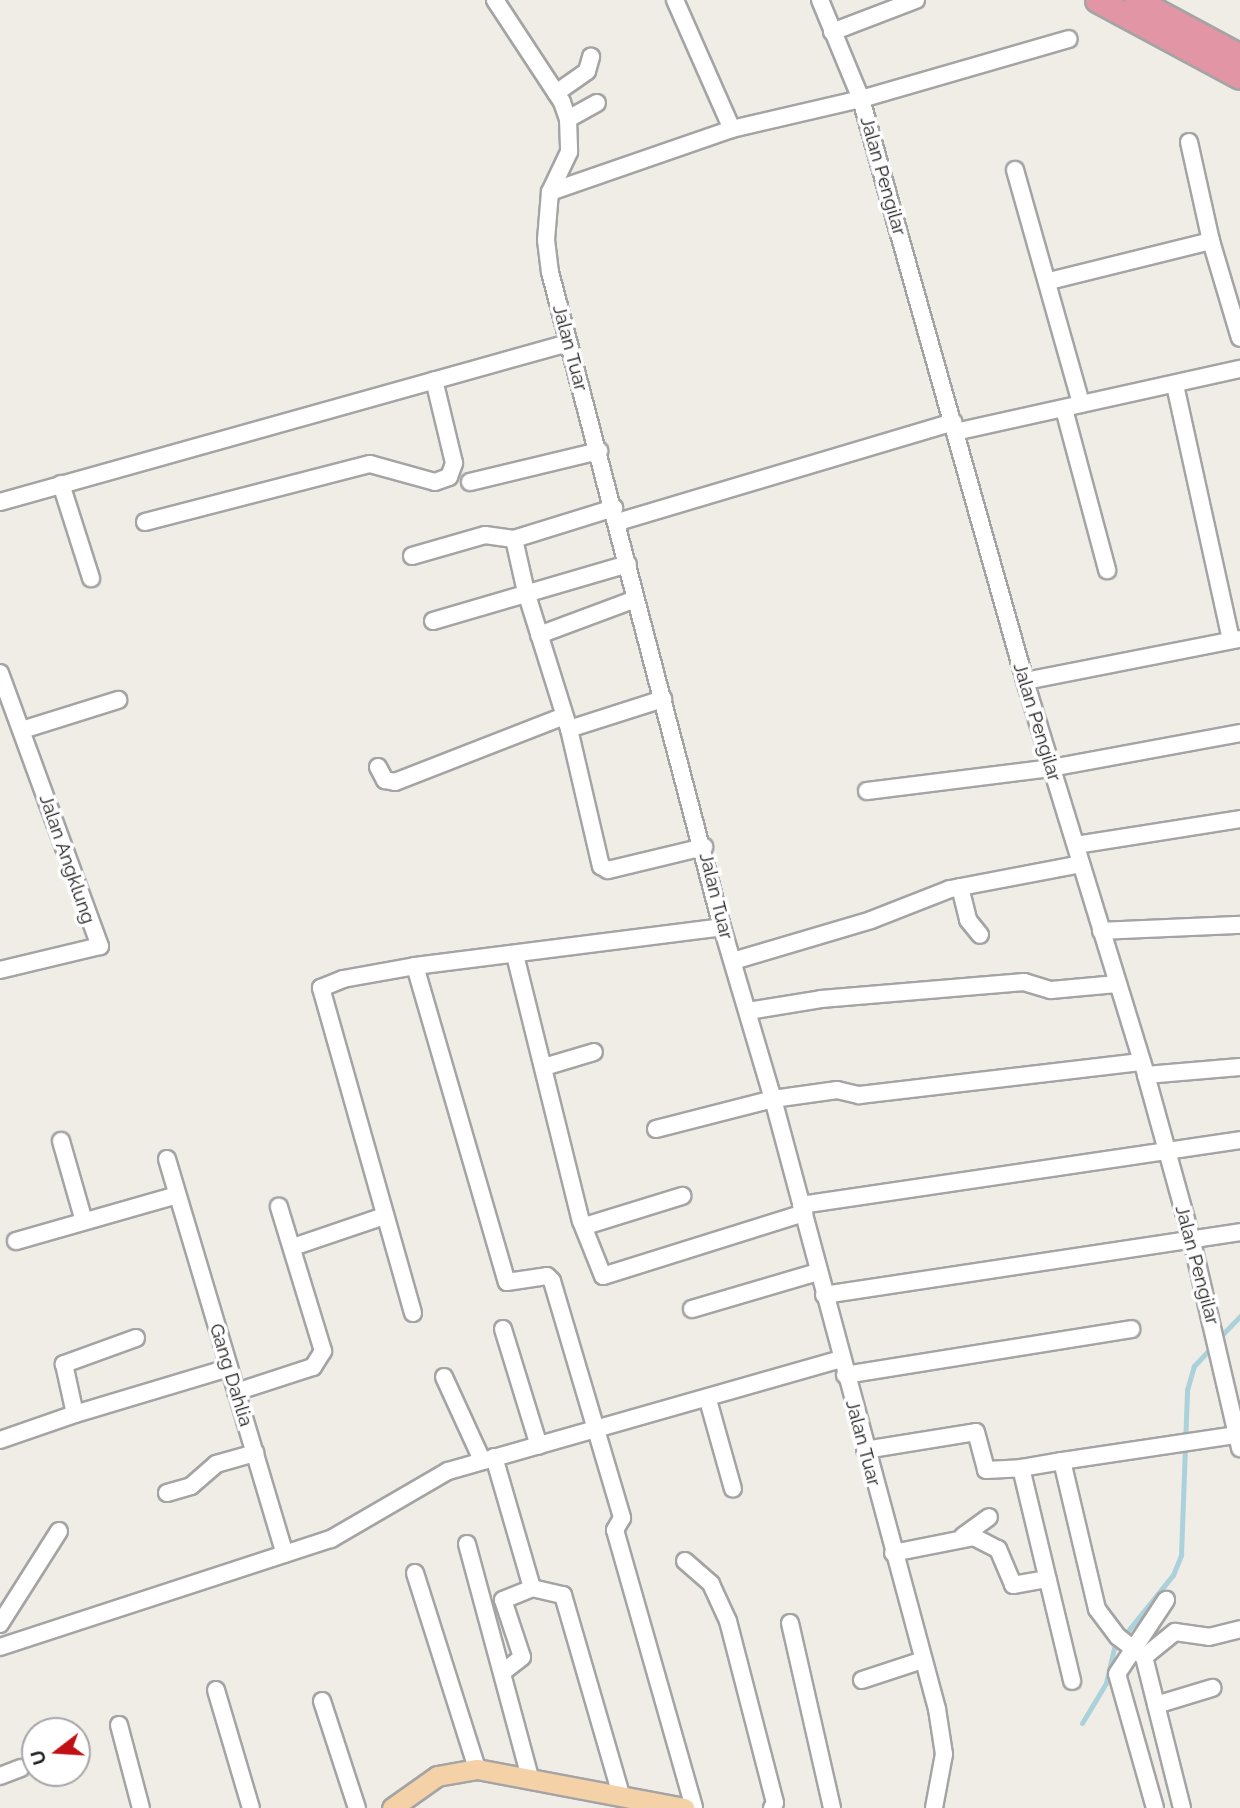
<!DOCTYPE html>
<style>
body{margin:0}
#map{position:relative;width:1240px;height:1808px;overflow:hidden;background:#f0ede7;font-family:Raleway,sans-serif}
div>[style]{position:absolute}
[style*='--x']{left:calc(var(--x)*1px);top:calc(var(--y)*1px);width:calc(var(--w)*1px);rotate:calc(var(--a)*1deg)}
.stream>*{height:5px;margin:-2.5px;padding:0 2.5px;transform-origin:2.5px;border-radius:2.5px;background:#abd1da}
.roads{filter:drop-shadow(2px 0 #a4a4a4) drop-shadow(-2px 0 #a4a4a4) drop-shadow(0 2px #a4a4a4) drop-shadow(0 -2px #a4a4a4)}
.minor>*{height:16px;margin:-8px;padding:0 8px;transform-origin:8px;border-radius:8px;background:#fff}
.major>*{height:19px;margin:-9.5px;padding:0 9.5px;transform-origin:9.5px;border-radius:9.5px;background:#f5d1a7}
.highway>*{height:23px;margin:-11.5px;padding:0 11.5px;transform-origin:11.5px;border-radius:11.5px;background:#e195a5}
span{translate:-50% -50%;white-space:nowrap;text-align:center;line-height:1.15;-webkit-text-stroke:7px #fff;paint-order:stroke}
.street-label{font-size:19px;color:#202020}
.north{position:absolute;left:21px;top:1717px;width:70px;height:70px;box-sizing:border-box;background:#fff;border:2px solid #a6a6a6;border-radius:50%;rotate:253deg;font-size:19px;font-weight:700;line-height:28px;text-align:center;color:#202020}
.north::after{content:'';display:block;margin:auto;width:24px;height:32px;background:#c10f13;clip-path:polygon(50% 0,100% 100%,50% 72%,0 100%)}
</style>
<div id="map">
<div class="stream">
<div style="--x:1218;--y:1339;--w:32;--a:-46"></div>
<div style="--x:1082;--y:1723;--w:47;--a:-59"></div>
<div style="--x:1106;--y:1683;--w:36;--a:-77"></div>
<div style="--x:1114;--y:1648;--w:94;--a:-51.1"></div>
<div style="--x:1173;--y:1575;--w:22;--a:-68"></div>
<div style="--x:1181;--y:1555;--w:165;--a:-87.9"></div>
<div style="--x:1187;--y:1390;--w:25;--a:-74"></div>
<div style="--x:1194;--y:1366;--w:26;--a:-47"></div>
</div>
<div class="roads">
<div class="minor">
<div style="--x:495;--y:0;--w:122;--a:56.7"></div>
<div style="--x:562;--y:102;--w:18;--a:71"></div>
<div style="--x:568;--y:119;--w:33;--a:88"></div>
<div style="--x:569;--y:152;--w:44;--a:115.4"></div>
<div style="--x:550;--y:192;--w:48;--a:94.8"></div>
<div style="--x:546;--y:240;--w:32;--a:83"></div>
<div style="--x:550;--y:272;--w:677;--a:75.29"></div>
<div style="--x:722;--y:927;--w:179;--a:73.5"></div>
<div style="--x:773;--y:1099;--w:632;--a:74.95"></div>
<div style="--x:937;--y:1709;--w:46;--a:81.2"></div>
<div style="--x:944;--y:1754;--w:55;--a:100.5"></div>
<div style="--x:675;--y:0;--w:141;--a:66.2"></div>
<div style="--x:820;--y:0;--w:107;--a:67.5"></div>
<div style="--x:861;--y:99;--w:605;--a:74.26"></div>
<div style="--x:1025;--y:681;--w:412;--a:72.9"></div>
<div style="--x:1146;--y:1075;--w:168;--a:74.5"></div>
<div style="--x:1191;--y:1237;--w:217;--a:76.9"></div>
<div style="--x:832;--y:32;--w:90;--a:-20.9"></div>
<div style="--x:556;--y:93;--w:38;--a:-35"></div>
<div style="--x:587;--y:71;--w:15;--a:-74"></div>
<div style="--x:568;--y:119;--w:33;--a:-29"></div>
<div style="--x:1189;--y:142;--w:101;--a:77.5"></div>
<div style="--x:1211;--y:241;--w:101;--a:73.4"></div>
<div style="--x:1015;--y:170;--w:243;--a:74.2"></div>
<div style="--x:550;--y:192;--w:193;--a:-19.1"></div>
<div style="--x:732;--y:129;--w:132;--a:-13.1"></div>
<div style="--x:861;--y:99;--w:216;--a:-16.1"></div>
<div style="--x:1049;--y:281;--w:167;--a:-13.9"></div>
<div style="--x:1175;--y:385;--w:261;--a:77.6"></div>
<div style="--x:1064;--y:409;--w:167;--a:75"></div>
<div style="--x:955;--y:432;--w:292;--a:-12.5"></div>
<div style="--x:470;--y:482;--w:133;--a:-13.5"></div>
<div style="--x:61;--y:484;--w:99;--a:72.3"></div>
<div style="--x:0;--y:502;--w:590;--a:-15.64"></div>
<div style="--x:145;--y:522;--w:232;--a:-14.5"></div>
<div style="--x:370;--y:464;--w:67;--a:15.5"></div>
<div style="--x:435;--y:482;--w:15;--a:-20"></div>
<div style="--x:449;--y:477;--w:15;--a:-70"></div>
<div style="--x:454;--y:463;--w:85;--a:-103.5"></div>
<div style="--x:618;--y:522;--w:350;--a:-16.6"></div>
<div style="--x:514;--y:539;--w:54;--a:77.2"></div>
<div style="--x:526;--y:592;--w:144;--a:72.6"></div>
<div style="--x:569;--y:729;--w:141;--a:76.9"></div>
<div style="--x:601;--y:866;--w:8;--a:30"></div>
<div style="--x:608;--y:870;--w:99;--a:-13.5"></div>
<div style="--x:412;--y:556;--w:76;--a:-16"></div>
<div style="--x:485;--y:535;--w:29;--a:8"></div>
<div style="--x:514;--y:539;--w:105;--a:-17.2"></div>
<div style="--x:433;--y:621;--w:203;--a:-16.3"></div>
<div style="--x:539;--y:635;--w:103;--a:-20.4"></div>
<div style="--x:0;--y:673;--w:291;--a:69.9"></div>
<div style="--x:100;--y:946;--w:103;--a:166.5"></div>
<div style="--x:1025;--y:681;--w:218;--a:-11.1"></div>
<div style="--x:569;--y:729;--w:99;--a:-17.7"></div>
<div style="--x:22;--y:730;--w:101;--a:-17.4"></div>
<div style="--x:378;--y:767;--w:15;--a:62"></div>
<div style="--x:385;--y:780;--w:10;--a:11"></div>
<div style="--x:395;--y:782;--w:181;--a:-21.3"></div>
<div style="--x:867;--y:791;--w:185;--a:-7.1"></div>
<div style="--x:1051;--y:768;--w:192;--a:-10.5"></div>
<div style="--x:1076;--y:845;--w:166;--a:-9"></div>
<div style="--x:960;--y:887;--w:34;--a:76"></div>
<div style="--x:968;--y:920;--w:19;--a:51"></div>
<div style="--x:1101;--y:931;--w:139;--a:-2.5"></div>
<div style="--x:515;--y:955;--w:274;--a:76.1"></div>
<div style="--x:581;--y:1221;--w:59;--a:68.2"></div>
<div style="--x:603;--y:1276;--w:211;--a:-17.4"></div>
<div style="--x:733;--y:961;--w:144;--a:-16.5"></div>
<div style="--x:871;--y:920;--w:85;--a:-21.4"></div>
<div style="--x:950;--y:889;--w:133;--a:-10.8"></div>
<div style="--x:415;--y:966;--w:329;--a:73.8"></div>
<div style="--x:507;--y:1282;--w:40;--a:-8.5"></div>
<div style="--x:547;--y:1276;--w:7;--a:45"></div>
<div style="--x:552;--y:1281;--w:247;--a:73.5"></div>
<div style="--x:622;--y:1518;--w:14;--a:120"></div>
<div style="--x:615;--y:1530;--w:289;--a:74.1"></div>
<div style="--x:748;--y:1011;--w:74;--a:-9.3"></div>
<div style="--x:821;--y:999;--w:204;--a:-4.8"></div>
<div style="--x:1024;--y:982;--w:28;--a:17"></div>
<div style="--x:1051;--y:990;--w:66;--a:-5.2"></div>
<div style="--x:544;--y:1067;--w:52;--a:-16.7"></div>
<div style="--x:1146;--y:1075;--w:94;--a:-4.9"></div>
<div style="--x:656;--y:1129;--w:121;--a:-14.4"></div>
<div style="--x:773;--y:1099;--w:65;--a:-8"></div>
<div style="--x:837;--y:1090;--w:23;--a:13"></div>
<div style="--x:859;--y:1095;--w:284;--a:-6.7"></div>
<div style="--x:61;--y:1141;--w:83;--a:74"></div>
<div style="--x:167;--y:1159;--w:412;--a:73.4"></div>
<div style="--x:801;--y:1205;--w:444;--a:-8.4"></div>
<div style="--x:585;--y:1226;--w:102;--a:-17.2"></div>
<div style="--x:16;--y:1241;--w:167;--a:-15.9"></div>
<div style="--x:293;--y:1247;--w:96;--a:-18.8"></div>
<div style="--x:824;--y:1295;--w:421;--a:-8.6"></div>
<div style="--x:692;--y:1309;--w:131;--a:-16.4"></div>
<div style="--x:413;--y:1313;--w:338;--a:-105.8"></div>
<div style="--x:321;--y:988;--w:24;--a:-22"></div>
<div style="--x:343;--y:979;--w:73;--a:-10.2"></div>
<div style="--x:415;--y:966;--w:309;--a:-7.2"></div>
<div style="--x:503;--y:1329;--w:122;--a:72.9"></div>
<div style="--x:136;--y:1338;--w:77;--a:160.1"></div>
<div style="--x:64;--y:1364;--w:51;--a:77.6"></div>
<div style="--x:75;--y:1414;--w:160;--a:-16.7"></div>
<div style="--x:845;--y:1375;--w:290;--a:-9.1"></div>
<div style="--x:444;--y:1377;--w:91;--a:65.4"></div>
<div style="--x:236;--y:1392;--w:81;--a:-18"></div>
<div style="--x:313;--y:1367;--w:19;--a:-58"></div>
<div style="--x:323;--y:1351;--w:151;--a:-107"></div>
<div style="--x:708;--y:1400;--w:92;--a:74.3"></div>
<div style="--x:0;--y:1440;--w:79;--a:-19.1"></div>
<div style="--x:865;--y:1450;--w:112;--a:-9.2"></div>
<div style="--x:976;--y:1432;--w:39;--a:75"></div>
<div style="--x:986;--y:1470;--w:35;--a:-3"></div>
<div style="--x:494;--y:1457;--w:136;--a:73.8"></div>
<div style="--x:532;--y:1588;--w:32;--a:13"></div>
<div style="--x:563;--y:1595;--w:208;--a:73.8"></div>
<div style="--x:1062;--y:1461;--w:42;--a:170.3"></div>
<div style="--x:1021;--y:1468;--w:219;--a:76.5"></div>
<div style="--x:167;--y:1493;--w:25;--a:-16"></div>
<div style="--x:191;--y:1486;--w:33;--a:-41"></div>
<div style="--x:216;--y:1464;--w:41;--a:-15.8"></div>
<div style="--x:963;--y:1536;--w:32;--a:-36"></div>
<div style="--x:467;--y:1544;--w:241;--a:74.9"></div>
<div style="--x:893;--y:1553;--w:83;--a:-11.2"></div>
<div style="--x:974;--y:1537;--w:27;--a:27"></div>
<div style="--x:998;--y:1549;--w:39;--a:67"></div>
<div style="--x:1013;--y:1585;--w:35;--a:-10"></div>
<div style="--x:685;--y:1561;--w:35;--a:41"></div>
<div style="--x:711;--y:1584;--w:41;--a:65.3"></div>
<div style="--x:728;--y:1621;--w:188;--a:75.5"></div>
<div style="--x:775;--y:1803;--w:6;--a:121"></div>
<div style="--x:415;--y:1573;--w:206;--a:72.4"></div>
<div style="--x:790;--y:1623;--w:190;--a:77.2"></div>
<div style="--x:0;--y:1624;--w:110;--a:-57.6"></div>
<div style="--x:0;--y:1647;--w:348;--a:-18.1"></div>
<div style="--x:331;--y:1539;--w:135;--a:-30.2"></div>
<div style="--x:448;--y:1471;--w:409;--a:-15.9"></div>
<div style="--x:1144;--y:1657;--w:33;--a:-142"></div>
<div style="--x:1118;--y:1637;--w:35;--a:-127"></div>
<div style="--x:1097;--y:1609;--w:152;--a:-103.3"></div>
<div style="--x:1062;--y:1461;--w:177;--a:-8.5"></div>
<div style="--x:503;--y:1672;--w:24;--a:-38"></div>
<div style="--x:522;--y:1657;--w:60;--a:-108.4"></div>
<div style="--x:503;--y:1600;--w:31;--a:-22"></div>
<div style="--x:862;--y:1680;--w:64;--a:-18.2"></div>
<div style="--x:216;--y:1690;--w:123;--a:73.5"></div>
<div style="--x:322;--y:1701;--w:113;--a:71.9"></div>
<div style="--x:1156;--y:1705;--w:59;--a:-16.9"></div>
<div style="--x:119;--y:1725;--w:86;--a:75.2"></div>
<div style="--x:0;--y:1776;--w:22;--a:-21"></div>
<div style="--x:1155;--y:1808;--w:139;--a:-105.8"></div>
<div style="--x:1117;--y:1674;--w:89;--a:-56.5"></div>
<div style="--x:1182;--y:1808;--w:156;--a:-104.1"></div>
<div style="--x:1144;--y:1657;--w:40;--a:-39"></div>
<div style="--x:1175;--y:1632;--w:34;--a:8"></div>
<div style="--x:1209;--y:1637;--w:32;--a:-14"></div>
</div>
<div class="major">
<div style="--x:392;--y:1808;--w:55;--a:-35.4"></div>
<div style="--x:437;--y:1776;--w:41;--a:-9.9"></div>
<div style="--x:477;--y:1769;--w:211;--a:10.7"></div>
</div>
<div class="highway">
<div style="--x:1097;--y:0;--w:162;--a:28.3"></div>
<div style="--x:1136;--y:0;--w:118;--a:28.3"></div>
</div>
</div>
<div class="street-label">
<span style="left:883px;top:176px;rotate:74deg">Jalan Pengilar</span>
<span style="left:570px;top:348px;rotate:75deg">Jalan Tuar</span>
<span style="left:1037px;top:722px;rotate:73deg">Jalan Pengilar</span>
<span style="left:67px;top:859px;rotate:71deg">Jalan Angklung</span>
<span style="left:716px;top:896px;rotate:76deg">Jalan Tuar</span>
<span style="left:1197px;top:1265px;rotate:75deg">Jalan Pengilar</span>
<span style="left:231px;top:1375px;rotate:73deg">Gang Dahlia</span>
<span style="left:863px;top:1443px;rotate:75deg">Jalan Tuar</span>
</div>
<div class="north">U</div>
</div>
